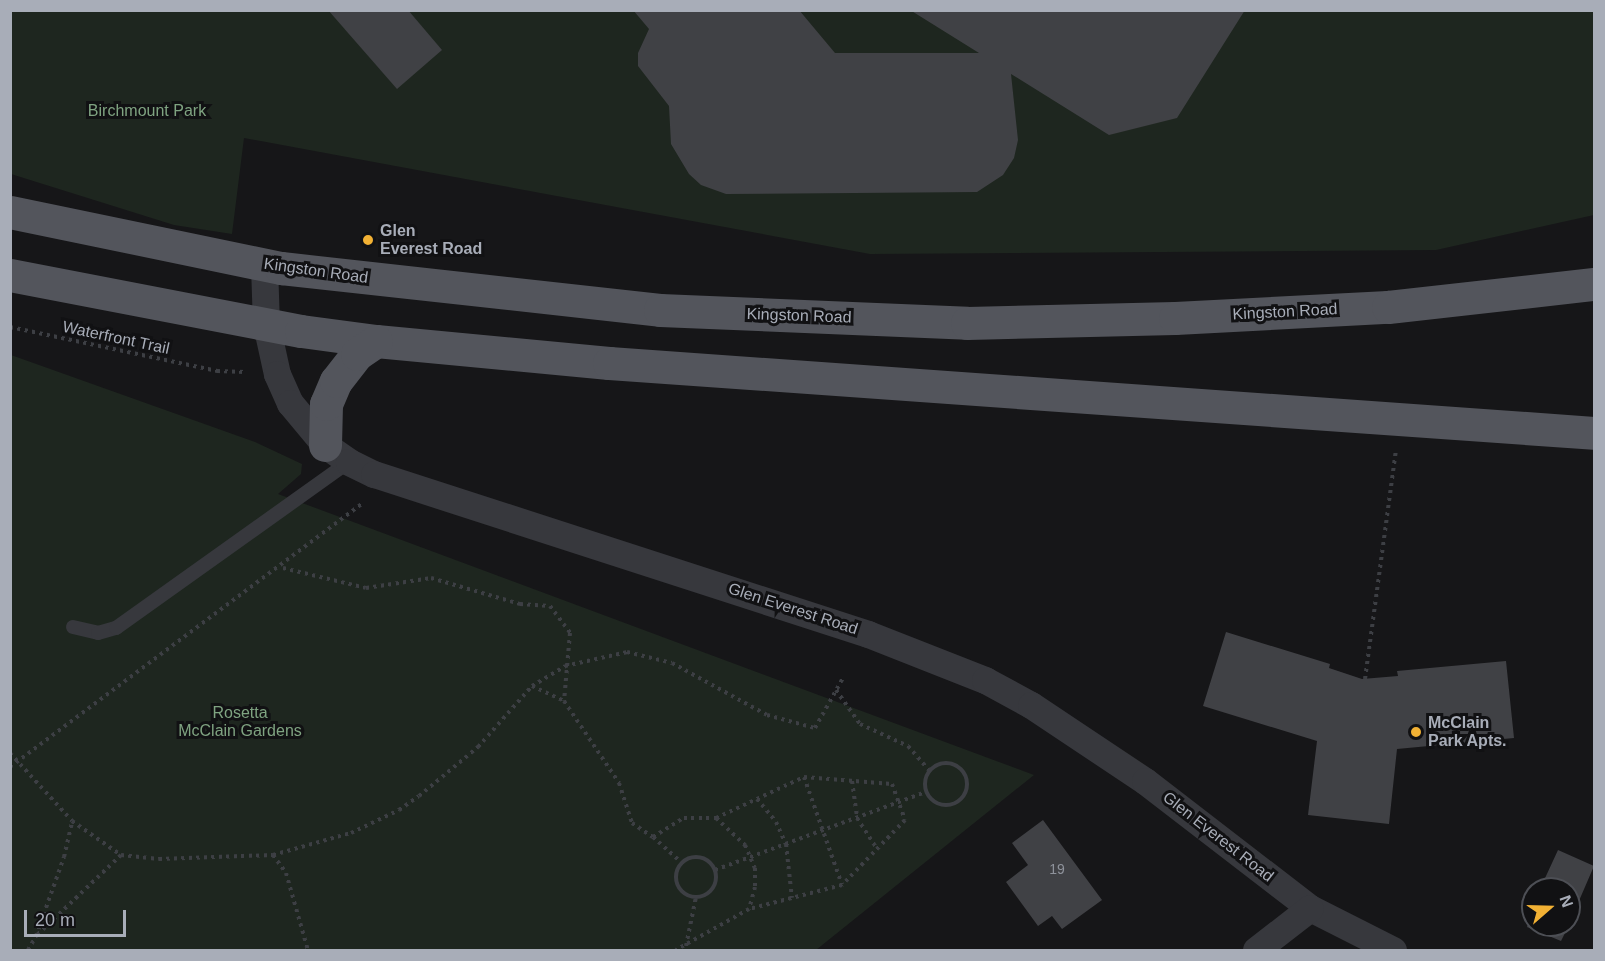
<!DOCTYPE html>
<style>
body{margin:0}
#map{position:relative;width:1605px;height:961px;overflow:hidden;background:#161618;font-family:Arial,sans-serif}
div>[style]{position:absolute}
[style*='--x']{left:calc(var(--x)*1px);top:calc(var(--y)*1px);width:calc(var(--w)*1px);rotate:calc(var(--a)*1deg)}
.green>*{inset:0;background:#1e261f}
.building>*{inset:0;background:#404145}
.path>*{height:4px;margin-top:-2px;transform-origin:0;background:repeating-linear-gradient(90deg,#3d3f44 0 3px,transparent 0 7.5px)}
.path>.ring{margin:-2px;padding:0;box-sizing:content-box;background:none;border:4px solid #3d3f44;border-radius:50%}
.lane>*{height:14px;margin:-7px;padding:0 7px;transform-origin:7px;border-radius:7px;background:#37383d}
.street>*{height:27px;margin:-13.5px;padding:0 13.5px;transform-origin:13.5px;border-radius:13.5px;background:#37383d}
.primary>*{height:33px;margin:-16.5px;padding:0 16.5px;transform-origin:16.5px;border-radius:16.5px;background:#53555c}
.dots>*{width:16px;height:16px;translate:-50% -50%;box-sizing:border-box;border:3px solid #111113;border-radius:50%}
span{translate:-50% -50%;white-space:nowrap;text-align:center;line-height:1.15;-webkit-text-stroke:6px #111113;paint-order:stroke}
.number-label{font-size:14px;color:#8e929b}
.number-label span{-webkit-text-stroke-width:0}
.park-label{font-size:16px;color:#7fa381}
.poi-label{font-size:16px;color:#a8adb8;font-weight:700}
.left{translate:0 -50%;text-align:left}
.street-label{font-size:16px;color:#a8adb8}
.frame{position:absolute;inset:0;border:12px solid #a8adb8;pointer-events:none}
.north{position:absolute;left:1521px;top:877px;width:60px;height:60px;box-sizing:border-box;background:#111113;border:2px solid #4d4f55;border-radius:50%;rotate:70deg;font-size:16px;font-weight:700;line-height:24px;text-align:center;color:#a8adb8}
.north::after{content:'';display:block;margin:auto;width:21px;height:27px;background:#f2b134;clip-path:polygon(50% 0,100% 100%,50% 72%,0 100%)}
.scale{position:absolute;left:24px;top:910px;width:102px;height:27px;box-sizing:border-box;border:3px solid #a8adb8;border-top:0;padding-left:8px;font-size:18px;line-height:21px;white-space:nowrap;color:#a8adb8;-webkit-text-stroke:4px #111113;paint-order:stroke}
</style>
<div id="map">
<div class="green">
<div style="clip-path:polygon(10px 11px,1594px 11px,1594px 215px,1436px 250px,870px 254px,244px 138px,232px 234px,174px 225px,11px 174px)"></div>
<div style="clip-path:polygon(11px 355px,255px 442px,302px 464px,301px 474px,278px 494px,1034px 775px,816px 950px,11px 950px)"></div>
</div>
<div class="building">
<div style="clip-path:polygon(328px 10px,408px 10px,442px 50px,397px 89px)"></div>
<div style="clip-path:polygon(633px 10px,799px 10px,835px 53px,979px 53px,910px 10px,1245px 10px,1177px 118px,1109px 135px,1011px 74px,1018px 140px,1014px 158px,1003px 175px,977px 192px,726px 194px,701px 185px,689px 174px,671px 144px,669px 106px,638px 66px,638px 53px,649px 29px)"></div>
<div style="clip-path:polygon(1226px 632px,1330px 664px,1329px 668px,1362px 679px,1398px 676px,1397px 671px,1506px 661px,1514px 738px,1397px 749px,1389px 824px,1308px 815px,1317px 741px,1203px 706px)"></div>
<div style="clip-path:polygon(1043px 820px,1102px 900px,1062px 929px,1052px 916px,1038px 926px,1006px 882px,1028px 865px,1012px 843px)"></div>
<div style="clip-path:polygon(1558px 850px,1594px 866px,1569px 924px,1569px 889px,1540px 889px)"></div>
<div style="clip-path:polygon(1533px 906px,1533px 925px,1569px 925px,1561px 941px,1527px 927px)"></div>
</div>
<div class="path">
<div style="--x:10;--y:327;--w:212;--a:12"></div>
<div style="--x:217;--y:371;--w:28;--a:2"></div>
<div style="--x:283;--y:568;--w:85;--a:13.5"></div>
<div style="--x:366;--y:588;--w:66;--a:-8.7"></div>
<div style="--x:431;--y:578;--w:93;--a:16.3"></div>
<div style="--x:520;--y:604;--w:30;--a:4"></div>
<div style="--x:550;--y:606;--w:34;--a:53"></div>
<div style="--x:570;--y:633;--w:68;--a:95"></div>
<div style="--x:1365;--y:679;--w:230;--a:-82.3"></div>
<div style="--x:532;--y:686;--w:35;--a:25"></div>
<div style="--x:564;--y:701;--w:99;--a:56.1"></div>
<div style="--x:619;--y:783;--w:42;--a:72"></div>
<div style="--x:632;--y:823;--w:25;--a:34"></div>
<div style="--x:653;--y:837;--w:36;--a:-32"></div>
<div style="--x:684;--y:818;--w:32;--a:0"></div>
<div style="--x:716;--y:818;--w:97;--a:-25"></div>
<div style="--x:804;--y:777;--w:88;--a:4.5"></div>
<div style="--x:892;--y:784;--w:38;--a:70"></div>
<div style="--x:905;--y:820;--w:91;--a:134.1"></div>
<div style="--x:842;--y:885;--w:96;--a:165.5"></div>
<div style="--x:749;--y:909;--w:84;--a:150.7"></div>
<div style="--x:836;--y:690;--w:42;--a:54.8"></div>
<div style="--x:860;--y:724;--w:53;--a:24.6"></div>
<div style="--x:908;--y:746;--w:32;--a:49"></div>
<div style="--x:10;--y:753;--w:92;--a:47.6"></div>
<div style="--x:72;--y:821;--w:60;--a:34.8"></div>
<div style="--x:121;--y:855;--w:117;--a:136.4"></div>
<div style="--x:36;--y:936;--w:84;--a:-70.5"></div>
<div style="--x:64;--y:857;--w:37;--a:-77"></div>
<div class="ring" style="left:925px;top:763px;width:38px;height:38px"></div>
<div style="--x:10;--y:767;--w:441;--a:-36.8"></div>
<div style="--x:804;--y:777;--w:114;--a:70.6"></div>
<div style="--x:852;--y:781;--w:37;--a:82"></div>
<div style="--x:857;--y:818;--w:37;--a:57"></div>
<div style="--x:757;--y:799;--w:30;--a:50"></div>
<div style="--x:776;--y:822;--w:24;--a:66"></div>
<div style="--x:786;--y:844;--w:54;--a:83.7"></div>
<div style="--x:716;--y:818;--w:40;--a:43"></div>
<div style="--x:745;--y:845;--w:25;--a:67"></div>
<div style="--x:755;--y:868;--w:19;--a:90"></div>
<div style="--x:755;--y:887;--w:23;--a:105"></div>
<div style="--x:653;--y:837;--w:39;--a:42"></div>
<div style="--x:121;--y:855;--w:38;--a:6"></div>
<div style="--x:159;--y:859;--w:114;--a:-2"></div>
<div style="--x:273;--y:855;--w:81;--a:-15.8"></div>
<div style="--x:351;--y:833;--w:53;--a:-25.6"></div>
<div style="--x:399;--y:810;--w:24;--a:-35"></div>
<div style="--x:419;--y:796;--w:77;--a:-39.7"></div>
<div style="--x:478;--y:747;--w:81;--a:-48.5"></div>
<div style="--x:532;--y:686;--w:39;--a:-31"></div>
<div style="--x:565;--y:666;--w:64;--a:-12.7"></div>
<div style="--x:627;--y:652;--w:46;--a:13.7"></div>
<div style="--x:672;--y:663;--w:108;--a:28.7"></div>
<div style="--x:767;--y:715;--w:50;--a:15.2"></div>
<div style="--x:815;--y:728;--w:57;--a:-60.8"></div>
<div style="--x:273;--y:855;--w:22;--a:54"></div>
<div style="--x:286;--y:873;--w:80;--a:74.1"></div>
<div class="ring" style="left:676px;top:857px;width:36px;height:36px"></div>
<div style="--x:715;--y:870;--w:225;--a:-20.3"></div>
<div style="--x:686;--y:946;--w:50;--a:-78.5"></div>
<div style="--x:28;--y:950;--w:16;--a:-60"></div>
</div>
<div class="lane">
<div style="--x:73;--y:627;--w:26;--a:13"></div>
<div style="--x:98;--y:633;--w:19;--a:-16"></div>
<div style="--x:116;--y:628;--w:286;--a:-35.5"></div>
</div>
<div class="street">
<div style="--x:264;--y:265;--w:59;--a:88.1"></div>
<div style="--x:266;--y:324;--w:51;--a:77.6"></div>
<div style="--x:277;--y:374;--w:32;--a:66"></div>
<div style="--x:290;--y:403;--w:55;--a:50.2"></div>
<div style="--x:325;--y:445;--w:29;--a:35"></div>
<div style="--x:349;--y:462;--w:28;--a:26"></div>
<div style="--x:374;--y:474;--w:519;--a:17.95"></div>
<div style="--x:868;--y:634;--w:126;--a:21.5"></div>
<div style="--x:985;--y:680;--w:52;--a:28.5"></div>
<div style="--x:1031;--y:705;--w:137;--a:33.7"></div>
<div style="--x:1145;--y:781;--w:208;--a:37.6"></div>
<div style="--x:1310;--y:908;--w:93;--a:26.8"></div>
<div style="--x:1256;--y:950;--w:68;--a:-37.9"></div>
</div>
<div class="primary">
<div style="--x:10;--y:212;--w:277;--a:11.7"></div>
<div style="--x:281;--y:268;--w:381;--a:6.3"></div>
<div style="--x:660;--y:310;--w:307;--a:2.4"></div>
<div style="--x:967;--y:323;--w:208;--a:-1.4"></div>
<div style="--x:1175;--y:318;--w:213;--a:-3"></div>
<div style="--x:1388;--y:307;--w:207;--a:-6.4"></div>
<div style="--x:10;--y:275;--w:296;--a:10.9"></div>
<div style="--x:301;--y:331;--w:76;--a:7.6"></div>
<div style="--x:376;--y:341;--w:234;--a:5.4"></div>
<div style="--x:609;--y:363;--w:987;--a:4.06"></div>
<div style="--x:325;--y:445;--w:41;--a:-88.6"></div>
<div style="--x:326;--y:404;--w:25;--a:-67"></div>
<div style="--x:336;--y:381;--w:34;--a:-52"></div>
<div style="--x:357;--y:354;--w:23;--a:-34"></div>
</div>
<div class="dots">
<div style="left:368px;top:240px;background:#f2b134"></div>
<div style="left:1416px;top:732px;background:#f2b134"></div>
</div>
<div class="number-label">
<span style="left:1057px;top:869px">19</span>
</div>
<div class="park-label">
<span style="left:147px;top:111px">Birchmount Park</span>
<span style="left:240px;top:722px">Rosetta<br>McClain Gardens</span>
</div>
<div class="poi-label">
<span class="left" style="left:380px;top:240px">Glen<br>Everest Road</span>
<span class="left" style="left:1428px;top:732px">McClain<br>Park Apts.</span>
</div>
<div class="street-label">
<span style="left:316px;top:271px;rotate:8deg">Kingston Road</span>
<span style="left:1285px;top:312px;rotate:-3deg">Kingston Road</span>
<span style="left:799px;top:316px;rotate:2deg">Kingston Road</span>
<span style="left:116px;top:338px;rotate:12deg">Waterfront Trail</span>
<span style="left:793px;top:609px;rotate:18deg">Glen Everest Road</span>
<span style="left:1218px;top:837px;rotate:38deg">Glen Everest Road</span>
</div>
<div class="frame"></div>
<div class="north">N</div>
<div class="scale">20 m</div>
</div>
